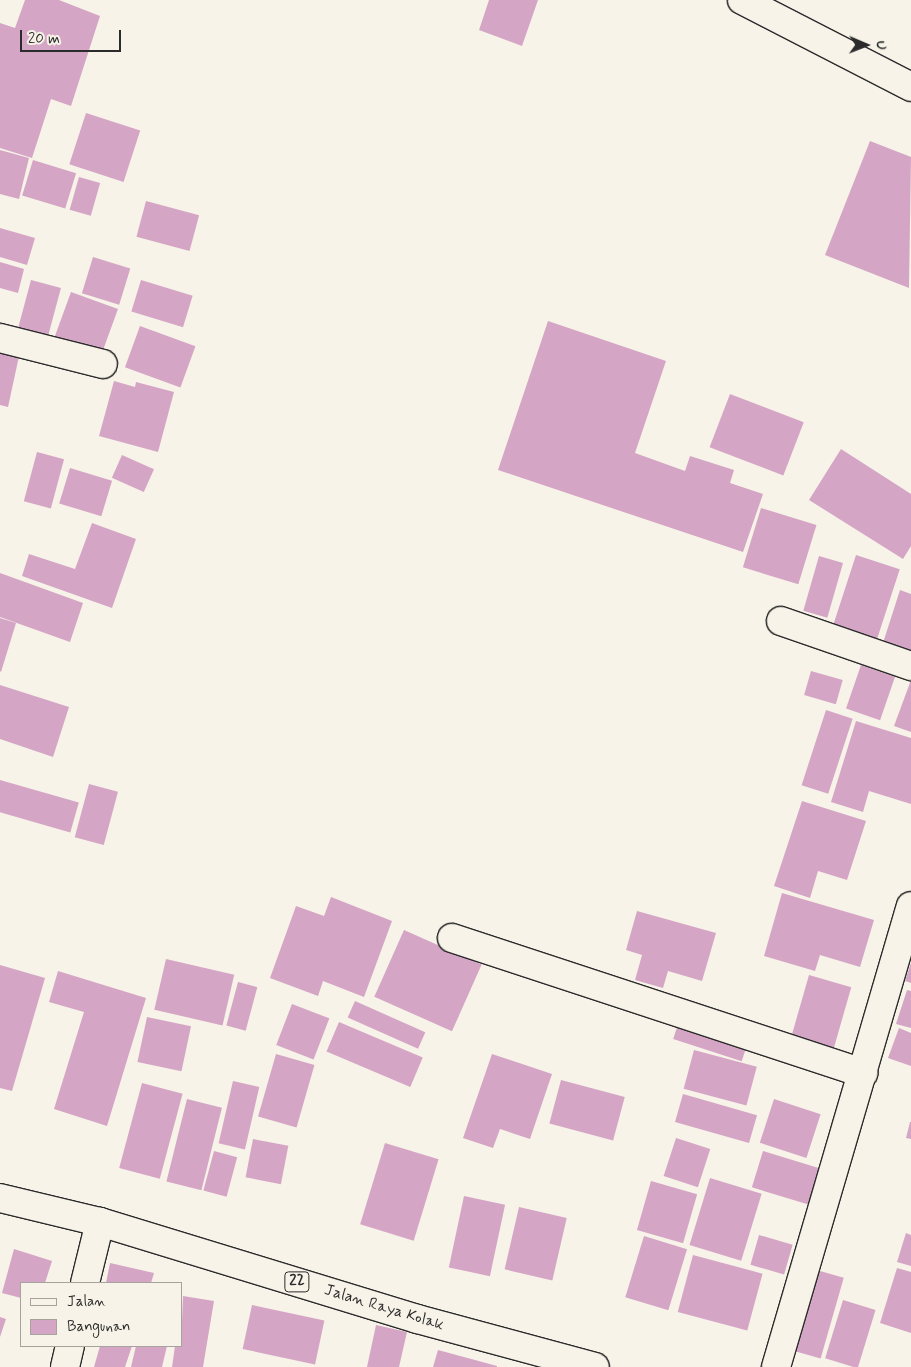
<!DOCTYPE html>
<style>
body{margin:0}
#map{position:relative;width:911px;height:1367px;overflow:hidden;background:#f7f3e8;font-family:Mynerve,sans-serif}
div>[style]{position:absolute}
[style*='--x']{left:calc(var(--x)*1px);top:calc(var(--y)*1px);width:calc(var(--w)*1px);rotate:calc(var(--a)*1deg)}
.building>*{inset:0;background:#d5a5c5;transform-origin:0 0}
.roads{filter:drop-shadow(1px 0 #2b2b2b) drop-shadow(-1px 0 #2b2b2b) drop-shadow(0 1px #2b2b2b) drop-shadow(0 -1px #2b2b2b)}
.minor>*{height:28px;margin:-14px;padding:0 14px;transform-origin:14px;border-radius:14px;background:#f7f3e8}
.trunk>*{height:28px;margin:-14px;padding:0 14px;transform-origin:14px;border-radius:14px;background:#f7f3e8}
span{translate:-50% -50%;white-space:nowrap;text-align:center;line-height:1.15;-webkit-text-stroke:4px #f7f3e8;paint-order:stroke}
.shield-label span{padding:1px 4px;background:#f7f3e8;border:1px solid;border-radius:4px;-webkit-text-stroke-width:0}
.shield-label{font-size:15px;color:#2b2b2b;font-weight:700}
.street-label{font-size:16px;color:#2b2b2b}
.legend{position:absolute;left:20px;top:1282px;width:162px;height:65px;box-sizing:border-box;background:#f7f3e8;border:1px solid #a5a39c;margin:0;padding:6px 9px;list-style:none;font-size:15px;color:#2b2b2b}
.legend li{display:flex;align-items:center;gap:10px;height:25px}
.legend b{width:25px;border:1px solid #a5a39c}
.north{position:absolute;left:841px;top:20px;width:50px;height:50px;-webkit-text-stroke:4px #f7f3e8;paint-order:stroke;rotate:91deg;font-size:14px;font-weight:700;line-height:20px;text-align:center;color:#2b2b2b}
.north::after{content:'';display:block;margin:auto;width:18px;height:22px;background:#2b2b2b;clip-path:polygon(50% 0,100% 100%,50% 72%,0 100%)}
.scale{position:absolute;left:20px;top:30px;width:101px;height:22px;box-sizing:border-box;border:2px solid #2b2b2b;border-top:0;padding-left:6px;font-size:15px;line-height:18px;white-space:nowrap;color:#2b2b2b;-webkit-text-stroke:4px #f7f3e8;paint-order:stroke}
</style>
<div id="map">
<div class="building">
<div style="clip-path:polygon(25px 0,59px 0,100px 16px,71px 106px,51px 99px,32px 158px,0 148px,0 23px,15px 28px)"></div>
<div style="clip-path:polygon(489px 0,538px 0,522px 46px,479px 30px)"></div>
<div style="left:86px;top:113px;width:57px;height:54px;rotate:18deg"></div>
<div style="clip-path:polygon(870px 141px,911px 157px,909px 288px,825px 255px)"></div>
<div style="clip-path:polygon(0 150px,29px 158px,19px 199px,0 194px)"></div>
<div style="left:33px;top:160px;width:45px;height:37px;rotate:17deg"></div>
<div style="left:79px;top:177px;width:22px;height:34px;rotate:16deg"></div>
<div style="left:146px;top:201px;width:55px;height:37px;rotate:15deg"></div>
<div style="clip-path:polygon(0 228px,35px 238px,27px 265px,0 257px)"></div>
<div style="left:93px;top:257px;width:39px;height:38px;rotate:17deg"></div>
<div style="clip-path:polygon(0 262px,24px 269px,18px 293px,0 288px)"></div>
<div style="left:31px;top:280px;width:31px;height:56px;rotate:15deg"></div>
<div style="left:141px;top:280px;width:54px;height:33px;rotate:17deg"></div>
<div style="left:71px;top:292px;width:50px;height:50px;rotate:20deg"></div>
<div style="clip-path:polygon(548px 321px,666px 361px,635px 453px,685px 471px,690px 456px,734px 470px,730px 483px,763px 494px,743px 552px,498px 470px)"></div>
<div style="left:140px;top:326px;width:59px;height:44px;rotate:20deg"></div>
<div style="clip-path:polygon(0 342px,21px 347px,8px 407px,0 405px)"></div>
<div style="clip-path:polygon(114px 381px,135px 387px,136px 382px,174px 392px,158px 452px,99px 436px)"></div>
<div style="left:730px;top:394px;width:79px;height:57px;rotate:21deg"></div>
<div style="clip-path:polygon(841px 449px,911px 494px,911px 546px,903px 559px,809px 500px)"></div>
<div style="left:37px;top:452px;width:28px;height:51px;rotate:15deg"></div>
<div style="left:122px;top:455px;width:35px;height:25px;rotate:24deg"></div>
<div style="left:70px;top:468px;width:44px;height:37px;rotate:17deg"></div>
<div style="left:761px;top:508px;width:58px;height:62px;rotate:17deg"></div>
<div style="clip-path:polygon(92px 523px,136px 539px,112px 608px,22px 576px,29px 554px,75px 569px)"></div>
<div style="left:856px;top:555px;width:46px;height:75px;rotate:18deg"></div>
<div style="left:819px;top:556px;width:25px;height:57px;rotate:16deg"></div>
<div style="clip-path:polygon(0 573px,83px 603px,70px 642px,0 617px)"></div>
<div style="clip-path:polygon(900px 590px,911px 594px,911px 656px,882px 646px)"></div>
<div style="clip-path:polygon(0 618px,16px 623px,1px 672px,0 671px)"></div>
<div style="left:861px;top:665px;width:36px;height:46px;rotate:19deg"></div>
<div style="left:811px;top:671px;width:33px;height:25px;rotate:16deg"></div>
<div style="clip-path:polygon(911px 680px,911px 732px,894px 726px)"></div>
<div style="clip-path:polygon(0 685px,69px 707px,53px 757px,0 739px)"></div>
<div style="left:826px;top:710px;width:28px;height:79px;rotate:18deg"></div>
<div style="clip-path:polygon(856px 721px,911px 738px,911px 804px,869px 791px,863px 812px,831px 802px)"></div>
<div style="left:0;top:780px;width:82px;height:31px;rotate:16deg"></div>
<div style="left:89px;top:784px;width:30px;height:55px;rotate:15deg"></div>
<div style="clip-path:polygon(802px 801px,866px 821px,847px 880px,818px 871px,810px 898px,774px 886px)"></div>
<div style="clip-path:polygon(782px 893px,874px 920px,860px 967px,820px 955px,815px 971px,764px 956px)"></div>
<div style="clip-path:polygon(331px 897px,392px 921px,364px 997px,323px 981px,318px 996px,270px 978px,296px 906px,324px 916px)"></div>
<div style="clip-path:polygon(637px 911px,716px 933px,702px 981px,668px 971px,663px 988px,635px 980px,642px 955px,626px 950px)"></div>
<div style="left:404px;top:930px;width:85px;height:73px;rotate:24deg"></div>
<div style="left:166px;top:959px;width:70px;height:52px;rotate:13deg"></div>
<div style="clip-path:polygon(911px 963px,911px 983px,905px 981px)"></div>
<div style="clip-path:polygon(0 965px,45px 978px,12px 1091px,0 1088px)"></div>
<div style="clip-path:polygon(58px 971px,146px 998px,107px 1126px,54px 1109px,84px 1012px,49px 1002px)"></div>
<div style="left:809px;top:975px;width:44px;height:71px;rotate:16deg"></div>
<div style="left:238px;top:982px;width:20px;height:45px;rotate:15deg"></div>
<div style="clip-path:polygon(907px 990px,911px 991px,911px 1028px,896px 1024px)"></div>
<div style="left:355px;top:1001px;width:77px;height:18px;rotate:24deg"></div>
<div style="left:292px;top:1004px;width:40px;height:44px;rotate:21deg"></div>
<div style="left:147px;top:1017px;width:45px;height:46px;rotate:12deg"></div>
<div style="left:680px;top:1018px;width:72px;height:22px;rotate:18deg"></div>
<div style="left:339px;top:1022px;width:91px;height:32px;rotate:23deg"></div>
<div style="clip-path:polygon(899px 1028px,911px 1033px,911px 1066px,888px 1058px)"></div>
<div style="left:694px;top:1050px;width:65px;height:40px;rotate:15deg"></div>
<div style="left:276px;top:1054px;width:40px;height:65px;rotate:16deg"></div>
<div style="clip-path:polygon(492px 1054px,552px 1074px,530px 1139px,500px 1129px,493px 1148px,463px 1138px)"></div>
<div style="left:561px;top:1080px;width:66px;height:45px;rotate:15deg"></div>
<div style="left:233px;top:1081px;width:27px;height:64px;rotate:13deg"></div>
<div style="left:142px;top:1083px;width:42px;height:88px;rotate:15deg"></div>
<div style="left:683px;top:1094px;width:77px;height:29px;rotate:16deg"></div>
<div style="left:187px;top:1099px;width:36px;height:85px;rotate:14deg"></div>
<div style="left:774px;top:1099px;width:49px;height:46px;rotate:18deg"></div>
<div style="clip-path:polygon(910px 1122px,911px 1122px,911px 1139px,906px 1138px)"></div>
<div style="left:676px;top:1138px;width:36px;height:40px;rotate:18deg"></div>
<div style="left:253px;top:1139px;width:36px;height:39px;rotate:11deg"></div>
<div style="left:385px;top:1143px;width:56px;height:85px;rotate:17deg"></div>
<div style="left:214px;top:1151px;width:24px;height:41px;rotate:15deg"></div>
<div style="left:763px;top:1151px;width:59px;height:38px;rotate:17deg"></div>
<div style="left:710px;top:1178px;width:54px;height:70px;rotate:17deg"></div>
<div style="left:651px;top:1181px;width:48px;height:51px;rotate:16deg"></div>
<div style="left:464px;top:1196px;width:42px;height:73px;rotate:12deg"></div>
<div style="left:519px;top:1207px;width:49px;height:64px;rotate:13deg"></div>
<div style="clip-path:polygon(906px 1233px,911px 1235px,911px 1266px,897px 1262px)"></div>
<div style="left:759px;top:1235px;width:35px;height:31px;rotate:16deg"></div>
<div style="left:644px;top:1236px;width:45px;height:64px;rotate:17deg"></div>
<div style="clip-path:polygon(14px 1249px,52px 1261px,45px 1283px,21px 1283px,21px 1298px,2px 1293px)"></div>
<div style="left:693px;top:1255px;width:72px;height:59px;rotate:15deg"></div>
<div style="clip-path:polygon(110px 1263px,154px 1273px,151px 1283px,106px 1283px)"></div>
<div style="clip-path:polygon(897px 1268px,911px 1272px,911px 1333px,880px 1323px)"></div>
<div style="left:813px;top:1269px;width:32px;height:84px;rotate:16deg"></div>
<div style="clip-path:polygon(183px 1296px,214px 1301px,203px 1367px,172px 1367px,175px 1346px,181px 1346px)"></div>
<div style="left:843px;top:1300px;width:34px;height:61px;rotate:17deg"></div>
<div style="left:252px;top:1305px;width:74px;height:45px;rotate:12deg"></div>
<div style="clip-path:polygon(0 1317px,6px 1319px,0 1337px)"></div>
<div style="clip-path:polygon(376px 1325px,407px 1332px,399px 1367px,367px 1367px)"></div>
<div style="clip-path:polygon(100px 1346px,132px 1346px,125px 1367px,94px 1367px)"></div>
<div style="clip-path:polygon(136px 1346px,167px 1346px,162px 1367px,131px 1367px)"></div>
<div style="clip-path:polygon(438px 1350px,497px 1366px,497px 1367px,433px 1367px)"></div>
</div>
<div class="roads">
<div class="minor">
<div style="--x:742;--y:0;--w:190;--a:27.2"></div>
<div style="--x:0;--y:338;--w:106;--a:14.2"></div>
<div style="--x:781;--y:621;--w:138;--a:19.1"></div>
<div style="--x:452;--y:938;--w:433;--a:18.2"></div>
<div style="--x:85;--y:1283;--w:63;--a:-76.2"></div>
<div style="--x:65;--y:1367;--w:22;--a:-77"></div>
<div style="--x:776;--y:1367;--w:480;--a:-73.7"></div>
</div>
<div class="trunk">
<div style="--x:0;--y:1198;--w:103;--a:13.5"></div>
<div style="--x:100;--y:1222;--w:332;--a:17"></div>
<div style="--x:417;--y:1319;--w:184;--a:15.1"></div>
</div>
</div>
<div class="shield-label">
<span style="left:297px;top:1282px">22</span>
</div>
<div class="street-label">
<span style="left:384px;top:1308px;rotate:17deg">Jalan Raya Kolak</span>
</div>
<ul class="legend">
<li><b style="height:6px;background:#f7f3e8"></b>Jalan</li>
<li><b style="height:14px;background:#d5a5c5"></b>Bangunan</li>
</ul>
<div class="north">U</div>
<div class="scale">20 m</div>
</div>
